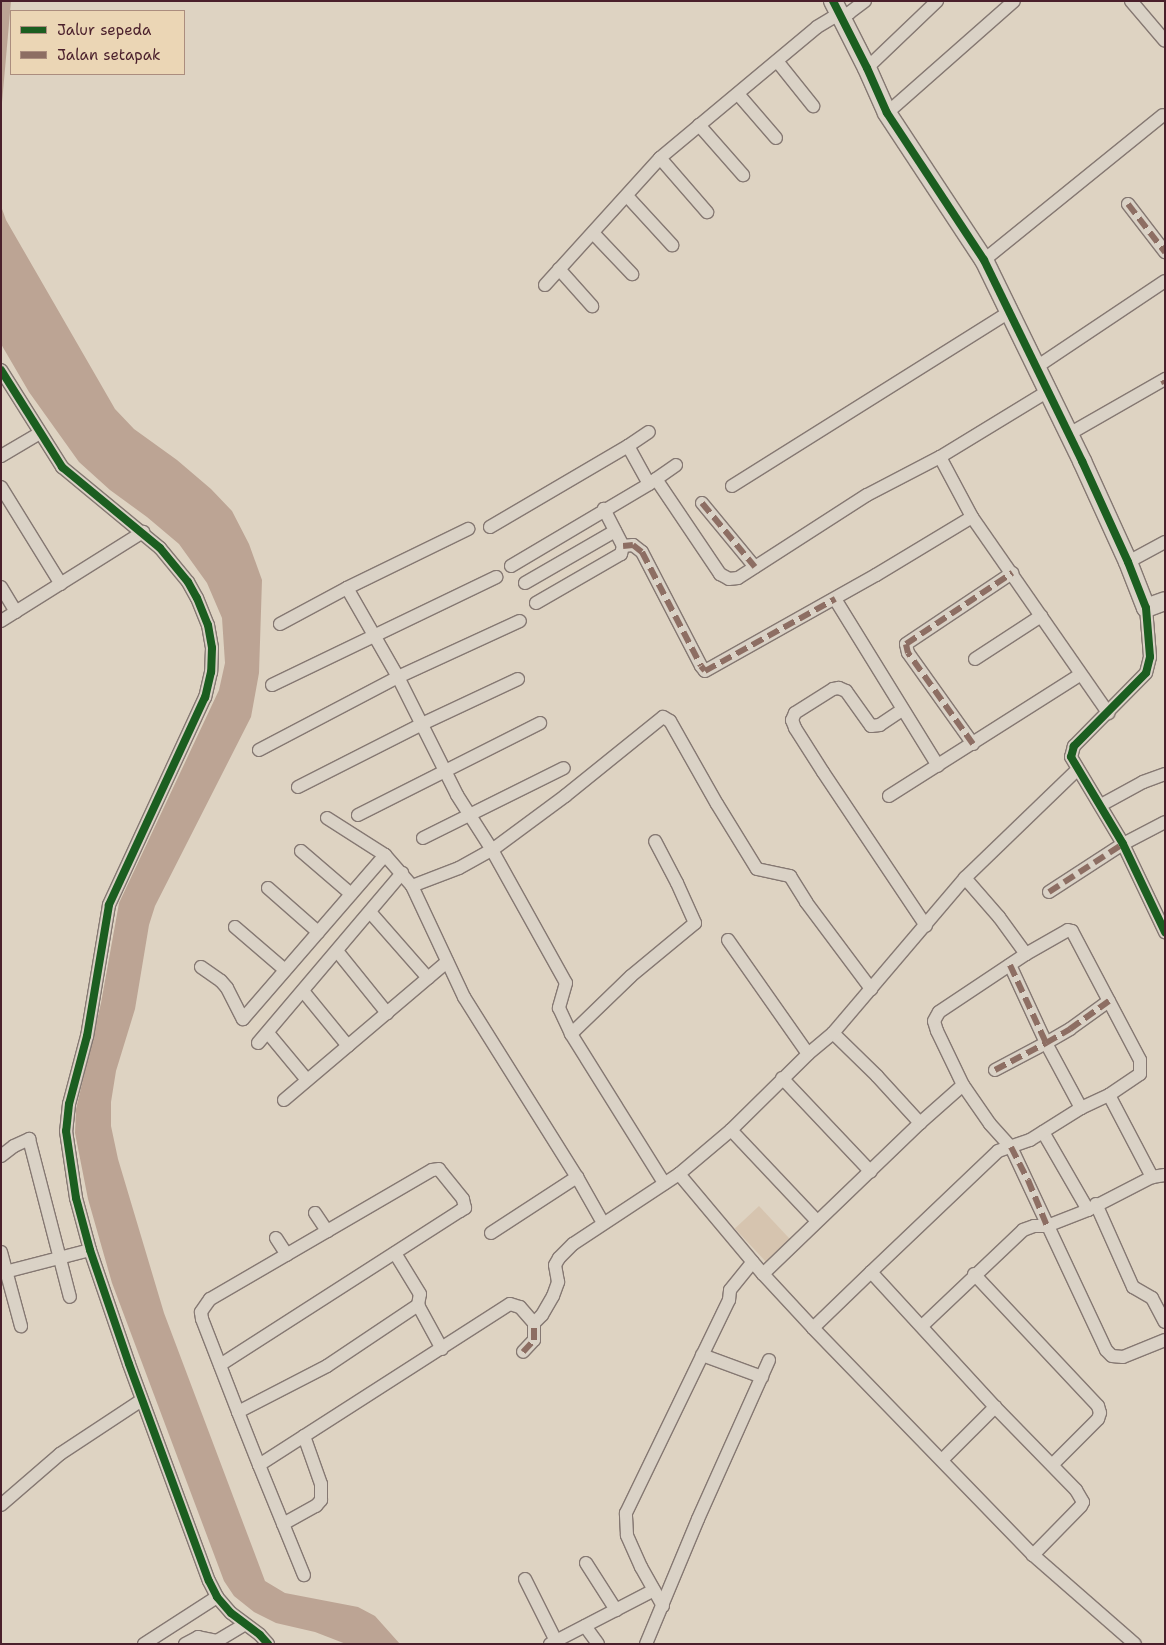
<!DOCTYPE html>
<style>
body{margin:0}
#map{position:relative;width:1166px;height:1645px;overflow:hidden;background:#ded3c2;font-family:"Shantell Sans",sans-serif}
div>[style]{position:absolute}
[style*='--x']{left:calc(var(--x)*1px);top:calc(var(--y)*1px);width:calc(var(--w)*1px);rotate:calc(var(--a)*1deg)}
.green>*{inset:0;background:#d6c4af;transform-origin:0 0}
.water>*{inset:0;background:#bca494}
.roads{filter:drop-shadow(1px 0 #857872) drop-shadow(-1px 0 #857872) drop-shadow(0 1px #857872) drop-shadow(0 -1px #857872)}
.street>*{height:12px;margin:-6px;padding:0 6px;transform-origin:6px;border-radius:6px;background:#dad2c6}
.secondary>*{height:18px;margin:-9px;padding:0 9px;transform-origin:9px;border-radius:9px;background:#dad2c6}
.quiet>*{height:6px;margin-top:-3px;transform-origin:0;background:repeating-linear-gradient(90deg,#8d6e63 0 12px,transparent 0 18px)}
.cycleway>*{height:8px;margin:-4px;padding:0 4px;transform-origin:4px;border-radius:4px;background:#1b5e20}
span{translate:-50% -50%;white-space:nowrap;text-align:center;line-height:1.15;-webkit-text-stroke:4px #ebd6b5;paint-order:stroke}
.frame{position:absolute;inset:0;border:2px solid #4a1f2b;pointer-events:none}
.legend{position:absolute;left:10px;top:10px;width:175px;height:65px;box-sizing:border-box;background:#ebd6b5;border:1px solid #ab8d7e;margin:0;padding:6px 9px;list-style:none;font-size:15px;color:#4a1f2b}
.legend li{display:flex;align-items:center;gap:10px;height:25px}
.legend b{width:25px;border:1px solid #ab8d7e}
</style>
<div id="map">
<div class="green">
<div style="left:759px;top:1206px;width:47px;height:33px;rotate:47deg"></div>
</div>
<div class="water">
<div style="clip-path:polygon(1px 1px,11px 1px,1px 114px)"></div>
<div style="clip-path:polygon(1px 206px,6px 220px,115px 409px,134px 429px,177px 460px,211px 489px,232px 511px,249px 544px,262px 580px,259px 673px,251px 717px,155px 906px,149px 925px,135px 1009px,116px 1071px,111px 1102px,111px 1126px,118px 1159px,164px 1313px,265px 1581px,285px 1593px,358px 1607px,375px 1616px,400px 1644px,346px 1644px,315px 1632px,276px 1623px,254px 1612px,234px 1596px,224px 1581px,112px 1283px,88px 1199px,75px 1133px,76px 1109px,101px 1003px,119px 903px,219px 690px,225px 663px,222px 618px,207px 583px,179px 544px,147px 517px,110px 490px,79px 462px,29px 392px,1px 344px)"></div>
</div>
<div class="roads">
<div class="street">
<div style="--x:1131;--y:1;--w:52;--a:49.6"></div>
<div style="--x:777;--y:61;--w:58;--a:51.3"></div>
<div style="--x:867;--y:68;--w:97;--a:-43.7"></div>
<div style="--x:738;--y:94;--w:58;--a:49.2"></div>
<div style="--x:887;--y:113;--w:169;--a:-41.4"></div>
<div style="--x:699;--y:125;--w:67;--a:48.7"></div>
<div style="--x:660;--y:158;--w:72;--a:49"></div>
<div style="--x:627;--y:196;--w:67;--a:47.4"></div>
<div style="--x:1128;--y:204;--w:61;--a:52.4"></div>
<div style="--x:593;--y:233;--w:57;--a:46.4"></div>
<div style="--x:984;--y:260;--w:230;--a:-39"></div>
<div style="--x:559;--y:269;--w:50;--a:48.3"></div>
<div style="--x:545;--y:285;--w:171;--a:-47.8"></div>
<div style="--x:660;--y:158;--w:204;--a:-39.8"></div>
<div style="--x:817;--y:27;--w:17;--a:-31"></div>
<div style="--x:832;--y:18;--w:18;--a:-16"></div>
<div style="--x:849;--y:13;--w:20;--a:-37"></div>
<div style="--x:1035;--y:368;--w:156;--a:-33.8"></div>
<div style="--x:1;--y:370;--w:115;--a:57.8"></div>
<div style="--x:62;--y:467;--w:127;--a:39.6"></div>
<div style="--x:160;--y:548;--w:44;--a:50.5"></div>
<div style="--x:188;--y:582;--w:18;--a:61"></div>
<div style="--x:197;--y:598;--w:29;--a:68"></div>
<div style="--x:208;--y:625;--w:23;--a:80"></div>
<div style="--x:212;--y:648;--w:24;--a:92"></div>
<div style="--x:211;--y:672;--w:26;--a:103"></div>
<div style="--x:205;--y:697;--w:229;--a:114.8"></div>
<div style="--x:109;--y:905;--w:133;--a:99.5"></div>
<div style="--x:87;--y:1036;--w:70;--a:104.8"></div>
<div style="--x:69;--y:1104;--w:27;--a:96"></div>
<div style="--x:66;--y:1131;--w:68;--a:81.5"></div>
<div style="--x:76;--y:1198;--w:54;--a:74.9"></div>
<div style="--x:90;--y:1250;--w:120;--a:71.1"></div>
<div style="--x:129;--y:1364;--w:231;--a:69.8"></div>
<div style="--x:209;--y:1581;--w:18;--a:63"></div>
<div style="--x:217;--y:1597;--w:21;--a:49"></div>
<div style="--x:231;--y:1613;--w:36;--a:37"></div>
<div style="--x:260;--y:1635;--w:12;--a:48"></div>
<div style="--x:1069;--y:434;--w:111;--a:-29.8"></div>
<div style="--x:628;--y:446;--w:25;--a:-34"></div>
<div style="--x:1;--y:456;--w:45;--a:-30.5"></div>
<div style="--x:940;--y:457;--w:68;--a:61.9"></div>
<div style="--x:972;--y:517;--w:239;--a:55.2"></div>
<div style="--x:656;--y:479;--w:115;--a:56"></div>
<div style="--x:720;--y:574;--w:10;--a:29"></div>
<div style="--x:729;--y:579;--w:9;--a:-6"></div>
<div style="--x:738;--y:578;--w:153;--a:-32.8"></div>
<div style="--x:867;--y:495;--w:82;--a:-27.5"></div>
<div style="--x:940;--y:457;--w:127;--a:-31.4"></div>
<div style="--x:732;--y:486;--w:326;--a:-32.1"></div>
<div style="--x:1;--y:487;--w:114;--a:58.3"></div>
<div style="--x:702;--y:503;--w:83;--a:50.4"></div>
<div style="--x:490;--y:527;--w:160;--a:-30.4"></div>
<div style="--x:628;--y:446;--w:43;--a:61.1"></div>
<div style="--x:623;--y:546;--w:10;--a:-6"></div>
<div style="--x:633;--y:545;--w:11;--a:38"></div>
<div style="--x:642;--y:552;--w:128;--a:62.6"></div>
<div style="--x:701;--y:666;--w:6;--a:51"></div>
<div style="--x:705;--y:671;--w:196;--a:-29.3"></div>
<div style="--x:876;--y:575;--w:112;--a:-31.1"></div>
<div style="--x:1128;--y:562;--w:42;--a:-28.4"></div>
<div style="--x:511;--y:566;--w:161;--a:-30.7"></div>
<div style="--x:649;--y:484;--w:33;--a:-35"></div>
<div style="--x:525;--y:583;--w:104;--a:-30"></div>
<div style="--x:1;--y:587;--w:29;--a:59"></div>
<div style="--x:347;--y:588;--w:103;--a:60.2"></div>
<div style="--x:398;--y:677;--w:132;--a:63.4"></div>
<div style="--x:457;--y:795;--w:65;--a:57.5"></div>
<div style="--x:492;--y:850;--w:152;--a:60.9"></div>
<div style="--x:566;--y:983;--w:26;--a:106"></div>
<div style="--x:559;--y:1008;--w:29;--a:65"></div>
<div style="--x:571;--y:1034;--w:176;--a:58"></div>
<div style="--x:835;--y:599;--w:196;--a:58.3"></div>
<div style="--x:536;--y:603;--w:98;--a:-30"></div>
<div style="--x:621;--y:554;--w:8;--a:-76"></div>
<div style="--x:623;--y:546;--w:42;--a:-117.2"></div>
<div style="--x:1146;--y:608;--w:49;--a:85.3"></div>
<div style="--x:1150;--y:657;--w:16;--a:104"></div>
<div style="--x:1146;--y:673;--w:103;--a:134.6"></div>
<div style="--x:1074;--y:746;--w:11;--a:105"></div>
<div style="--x:1071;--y:757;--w:101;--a:59.1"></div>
<div style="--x:1123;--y:844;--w:98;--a:64.5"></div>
<div style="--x:1;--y:621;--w:168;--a:-32.1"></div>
<div style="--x:280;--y:624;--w:76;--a:-28.2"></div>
<div style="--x:347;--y:588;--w:135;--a:-26"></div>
<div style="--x:975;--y:659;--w:79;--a:-33.1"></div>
<div style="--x:272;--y:685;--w:249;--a:-25.7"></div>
<div style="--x:902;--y:710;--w:27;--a:146"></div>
<div style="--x:880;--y:725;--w:9;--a:174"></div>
<div style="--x:871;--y:726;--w:43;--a:-125.5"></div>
<div style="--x:846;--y:691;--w:8;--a:-157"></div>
<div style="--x:839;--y:688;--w:6;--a:171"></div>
<div style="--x:833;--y:689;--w:45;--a:147.7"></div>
<div style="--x:795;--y:713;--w:8;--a:113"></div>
<div style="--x:792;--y:720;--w:9;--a:69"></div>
<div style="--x:795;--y:728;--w:52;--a:57.5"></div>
<div style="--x:823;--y:772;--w:185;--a:56.2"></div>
<div style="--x:973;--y:744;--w:112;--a:-125.5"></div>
<div style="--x:908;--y:653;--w:9;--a:-103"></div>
<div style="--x:906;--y:644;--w:128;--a:-33.8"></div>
<div style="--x:259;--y:750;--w:157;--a:-27.7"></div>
<div style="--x:398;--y:677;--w:134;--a:-24.7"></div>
<div style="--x:298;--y:787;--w:139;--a:-26.9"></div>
<div style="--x:422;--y:724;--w:106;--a:-25.1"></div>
<div style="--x:889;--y:796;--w:226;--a:-32.4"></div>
<div style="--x:1101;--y:805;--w:48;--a:-28.7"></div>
<div style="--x:1143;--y:782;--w:23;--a:-20"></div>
<div style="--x:358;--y:815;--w:204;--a:-26.8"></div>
<div style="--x:327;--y:818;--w:69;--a:32.5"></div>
<div style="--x:385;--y:855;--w:41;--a:48.9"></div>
<div style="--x:412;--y:886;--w:123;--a:64.9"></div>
<div style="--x:464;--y:997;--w:213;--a:57.9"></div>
<div style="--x:577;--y:1177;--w:53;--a:60.5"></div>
<div style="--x:423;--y:838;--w:157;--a:-26.4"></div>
<div style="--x:301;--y:851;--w:66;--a:40.7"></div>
<div style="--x:965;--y:878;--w:52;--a:48.9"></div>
<div style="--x:999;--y:917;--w:46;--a:53.9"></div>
<div style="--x:412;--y:886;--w:50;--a:-21"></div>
<div style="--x:459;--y:868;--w:38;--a:-29"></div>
<div style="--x:492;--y:850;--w:91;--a:-36.5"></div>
<div style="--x:565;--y:796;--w:126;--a:-38.9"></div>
<div style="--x:663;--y:717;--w:8;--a:30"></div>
<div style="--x:670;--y:721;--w:95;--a:60.5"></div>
<div style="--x:717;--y:804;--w:76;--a:58.4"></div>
<div style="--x:757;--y:869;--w:34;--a:12"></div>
<div style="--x:790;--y:876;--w:31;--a:58"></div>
<div style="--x:806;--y:902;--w:109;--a:53.2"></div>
<div style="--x:268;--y:888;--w:67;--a:41.3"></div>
<div style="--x:1049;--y:892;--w:88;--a:-33"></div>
<div style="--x:1123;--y:844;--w:47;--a:-27.6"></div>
<div style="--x:370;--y:912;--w:88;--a:48.7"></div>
<div style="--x:235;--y:927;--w:66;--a:40.7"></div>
<div style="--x:728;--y:940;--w:139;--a:54.9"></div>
<div style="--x:337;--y:951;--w:80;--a:51.1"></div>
<div style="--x:1010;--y:965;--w:86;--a:65.2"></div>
<div style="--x:1046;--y:1043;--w:28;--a:-30"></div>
<div style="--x:1070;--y:1029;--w:48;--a:-35.7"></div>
<div style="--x:201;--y:967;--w:24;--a:35"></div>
<div style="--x:221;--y:981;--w:9;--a:49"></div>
<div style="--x:227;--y:988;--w:35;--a:63"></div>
<div style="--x:243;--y:1019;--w:217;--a:-49.1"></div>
<div style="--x:303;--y:991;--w:71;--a:50.7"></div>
<div style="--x:268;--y:1033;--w:61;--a:50.3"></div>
<div style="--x:833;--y:1033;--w:62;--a:44.3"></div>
<div style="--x:877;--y:1076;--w:64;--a:47.5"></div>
<div style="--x:571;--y:1034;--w:83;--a:-44"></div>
<div style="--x:631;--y:976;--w:83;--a:-39.6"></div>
<div style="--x:695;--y:923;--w:44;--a:-114.2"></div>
<div style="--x:677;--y:883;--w:47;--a:-117.6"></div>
<div style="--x:258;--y:1043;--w:223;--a:-49.7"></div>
<div style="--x:995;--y:1070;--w:58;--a:-27.9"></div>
<div style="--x:1046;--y:1043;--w:74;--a:61.7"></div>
<div style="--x:782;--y:1078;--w:129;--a:46.6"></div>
<div style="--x:963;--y:1085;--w:47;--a:55.3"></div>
<div style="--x:990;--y:1124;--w:31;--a:48"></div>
<div style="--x:1011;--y:1147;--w:224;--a:64.9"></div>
<div style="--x:1106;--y:1350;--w:8;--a:45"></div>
<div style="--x:1112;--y:1356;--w:11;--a:5"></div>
<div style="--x:1123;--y:1357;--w:45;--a:-22"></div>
<div style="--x:284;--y:1100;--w:214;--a:-40.3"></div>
<div style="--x:731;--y:1130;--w:125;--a:46.6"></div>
<div style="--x:1043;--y:1132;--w:90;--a:60"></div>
<div style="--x:1;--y:1156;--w:16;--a:-38"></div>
<div style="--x:14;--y:1146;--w:17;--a:-25"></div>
<div style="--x:29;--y:1139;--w:163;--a:75.5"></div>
<div style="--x:679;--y:1174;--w:131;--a:50"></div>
<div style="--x:763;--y:1274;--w:74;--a:47.2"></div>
<div style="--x:813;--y:1328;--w:81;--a:-44"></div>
<div style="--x:871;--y:1272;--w:183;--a:47.4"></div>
<div style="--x:995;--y:1407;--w:116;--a:45.7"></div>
<div style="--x:1076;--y:1490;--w:14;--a:60"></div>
<div style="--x:1083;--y:1502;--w:4;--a:117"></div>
<div style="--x:1081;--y:1506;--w:69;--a:134.4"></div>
<div style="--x:1096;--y:1204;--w:91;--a:66"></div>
<div style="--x:1133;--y:1287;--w:22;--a:30"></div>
<div style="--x:1152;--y:1298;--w:27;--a:62"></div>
<div style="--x:315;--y:1213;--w:22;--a:56"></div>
<div style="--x:491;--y:1233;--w:103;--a:-33.1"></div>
<div style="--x:276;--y:1238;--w:20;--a:57"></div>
<div style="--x:1;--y:1252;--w:77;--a:74.9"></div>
<div style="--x:871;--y:1272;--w:175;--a:-43.6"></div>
<div style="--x:998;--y:1151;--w:34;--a:-19"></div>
<div style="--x:1030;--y:1140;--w:60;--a:-32.1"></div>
<div style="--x:1081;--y:1108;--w:31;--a:-25"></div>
<div style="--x:1;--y:1273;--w:92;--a:-14.5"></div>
<div style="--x:763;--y:1274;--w:218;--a:-43.9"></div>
<div style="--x:920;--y:1123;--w:57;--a:-41.5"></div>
<div style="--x:963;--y:1085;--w:60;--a:-115.7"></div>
<div style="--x:937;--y:1031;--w:10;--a:-107"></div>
<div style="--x:934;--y:1021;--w:10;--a:-61"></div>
<div style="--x:939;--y:1012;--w:105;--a:-33.7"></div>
<div style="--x:1026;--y:954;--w:48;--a:-29.7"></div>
<div style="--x:1068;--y:930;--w:4;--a:14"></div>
<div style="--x:1072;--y:931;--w:146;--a:62.2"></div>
<div style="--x:1140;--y:1060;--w:14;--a:90"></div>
<div style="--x:1140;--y:1074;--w:37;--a:146"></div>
<div style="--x:1109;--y:1095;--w:93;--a:62.3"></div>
<div style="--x:974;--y:1274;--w:181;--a:46.8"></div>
<div style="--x:1098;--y:1406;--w:7;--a:74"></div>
<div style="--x:1100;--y:1413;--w:6;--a:108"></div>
<div style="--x:1098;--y:1419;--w:65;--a:135"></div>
<div style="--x:418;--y:1305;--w:50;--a:61.4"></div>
<div style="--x:534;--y:1323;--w:11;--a:-45"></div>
<div style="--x:542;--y:1315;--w:22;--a:-60"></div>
<div style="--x:553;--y:1296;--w:15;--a:-70"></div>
<div style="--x:558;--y:1282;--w:17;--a:-100"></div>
<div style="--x:555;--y:1265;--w:8;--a:-60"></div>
<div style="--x:559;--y:1258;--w:20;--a:-45"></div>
<div style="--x:573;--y:1244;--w:127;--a:-33.4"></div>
<div style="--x:679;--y:1174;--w:68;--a:-40.2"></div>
<div style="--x:731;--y:1130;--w:108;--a:-44.6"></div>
<div style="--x:808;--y:1054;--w:33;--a:-40"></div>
<div style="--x:833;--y:1033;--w:204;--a:-49.6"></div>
<div style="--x:965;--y:878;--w:156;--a:-44"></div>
<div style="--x:922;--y:1326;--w:139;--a:-43.5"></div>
<div style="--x:1023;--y:1230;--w:12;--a:-20"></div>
<div style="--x:1034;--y:1226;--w:13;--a:0"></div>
<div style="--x:1047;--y:1226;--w:44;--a:-21.3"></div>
<div style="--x:1088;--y:1210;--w:72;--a:-27.3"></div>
<div style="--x:1152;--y:1177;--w:13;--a:-9"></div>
<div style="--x:813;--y:1328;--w:316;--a:45.9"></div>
<div style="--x:1033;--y:1555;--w:135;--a:41.1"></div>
<div style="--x:702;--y:1355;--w:64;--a:20.1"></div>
<div style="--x:220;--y:1365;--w:285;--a:-32.7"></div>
<div style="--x:460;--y:1211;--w:6;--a:-31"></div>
<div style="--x:465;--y:1208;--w:9;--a:-103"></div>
<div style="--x:463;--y:1199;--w:38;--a:-129"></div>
<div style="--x:439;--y:1169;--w:7;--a:172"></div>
<div style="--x:432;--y:1170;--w:257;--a:149.8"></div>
<div style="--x:210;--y:1299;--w:16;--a:125"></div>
<div style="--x:201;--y:1312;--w:7;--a:82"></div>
<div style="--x:202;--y:1319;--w:100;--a:68.8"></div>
<div style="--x:238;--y:1412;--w:57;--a:68.4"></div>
<div style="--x:259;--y:1465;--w:119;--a:67.8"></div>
<div style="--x:238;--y:1412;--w:100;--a:-27.3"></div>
<div style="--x:327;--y:1366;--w:110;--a:-33.8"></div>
<div style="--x:418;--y:1305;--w:11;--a:-80"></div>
<div style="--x:420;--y:1294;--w:48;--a:-121.4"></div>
<div style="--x:943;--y:1459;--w:74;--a:-45"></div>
<div style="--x:259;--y:1465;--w:298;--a:-32.7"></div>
<div style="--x:510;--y:1304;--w:10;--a:17"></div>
<div style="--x:520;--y:1307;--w:21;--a:49"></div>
<div style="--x:534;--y:1323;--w:17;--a:90"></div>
<div style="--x:534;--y:1340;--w:16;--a:133"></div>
<div style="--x:1;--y:1505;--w:78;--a:-40.8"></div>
<div style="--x:60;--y:1454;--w:98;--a:-33.4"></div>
<div style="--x:283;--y:1524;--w:38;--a:-29"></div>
<div style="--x:316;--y:1506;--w:8;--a:-50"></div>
<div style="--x:321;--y:1500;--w:16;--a:-90"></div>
<div style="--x:321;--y:1484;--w:51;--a:-109.5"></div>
<div style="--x:586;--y:1563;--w:56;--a:57.4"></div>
<div style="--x:525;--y:1579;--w:69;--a:63.4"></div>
<div style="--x:663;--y:1606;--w:45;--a:-119.4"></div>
<div style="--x:641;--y:1567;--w:35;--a:-114"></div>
<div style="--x:627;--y:1535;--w:22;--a:-93"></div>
<div style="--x:626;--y:1513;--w:237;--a:-64.2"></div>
<div style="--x:729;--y:1300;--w:10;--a:-84"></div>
<div style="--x:730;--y:1290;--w:36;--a:-51"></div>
<div style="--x:585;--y:1626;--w:22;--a:54"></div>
<div style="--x:144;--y:1644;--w:87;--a:-32.8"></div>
<div style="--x:185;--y:1644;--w:15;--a:-28"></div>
<div style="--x:198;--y:1637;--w:19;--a:12"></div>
<div style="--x:217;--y:1641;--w:31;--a:-31"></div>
<div style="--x:550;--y:1644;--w:117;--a:-27.4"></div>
<div style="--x:646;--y:1644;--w:135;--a:-67.4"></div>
<div style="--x:698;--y:1519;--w:174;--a:-65.9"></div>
</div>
<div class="secondary">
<div style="--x:833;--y:1;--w:75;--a:63.1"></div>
<div style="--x:867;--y:68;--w:49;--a:66"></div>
<div style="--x:887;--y:113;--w:176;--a:56.6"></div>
<div style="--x:984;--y:260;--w:224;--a:64"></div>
<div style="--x:1082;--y:461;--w:111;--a:65.5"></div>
<div style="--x:1128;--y:562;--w:49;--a:68.6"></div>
<div style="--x:1146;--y:608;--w:20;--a:-20"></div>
</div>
</div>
<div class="quiet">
<div style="--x:1128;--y:204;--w:61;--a:52.4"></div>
<div style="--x:1163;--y:380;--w:4;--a:63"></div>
<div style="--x:702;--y:503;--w:83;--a:50.4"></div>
<div style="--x:623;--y:546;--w:10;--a:-6"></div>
<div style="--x:633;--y:545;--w:11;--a:38"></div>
<div style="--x:642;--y:552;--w:128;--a:62.6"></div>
<div style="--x:701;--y:666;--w:6;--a:51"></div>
<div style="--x:705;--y:671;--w:149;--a:-29"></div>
<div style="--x:973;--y:744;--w:112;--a:-125.5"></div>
<div style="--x:908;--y:653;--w:9;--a:-103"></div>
<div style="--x:906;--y:644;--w:128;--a:-33.8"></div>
<div style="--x:1049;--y:892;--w:88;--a:-33"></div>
<div style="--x:1010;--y:965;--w:86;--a:65.2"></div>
<div style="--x:1046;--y:1043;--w:28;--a:-30"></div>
<div style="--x:1070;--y:1029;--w:48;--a:-35.7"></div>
<div style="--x:995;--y:1070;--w:58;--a:-27.9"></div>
<div style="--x:1011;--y:1147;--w:37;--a:63"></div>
<div style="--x:1028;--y:1180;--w:50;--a:67.6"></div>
<div style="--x:523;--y:1352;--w:16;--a:-47"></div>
<div style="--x:534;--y:1340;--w:17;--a:-90"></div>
</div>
<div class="cycleway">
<div style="--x:833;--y:1;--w:75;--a:63.1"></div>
<div style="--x:867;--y:68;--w:49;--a:66"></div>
<div style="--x:887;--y:113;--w:176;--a:56.6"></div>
<div style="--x:984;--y:260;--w:224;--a:64"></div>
<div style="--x:1082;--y:461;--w:111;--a:65.5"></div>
<div style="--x:1128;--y:562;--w:49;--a:68.6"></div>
<div style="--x:1146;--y:608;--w:49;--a:85.3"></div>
<div style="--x:1150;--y:657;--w:16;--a:104"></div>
<div style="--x:1146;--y:673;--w:103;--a:134.6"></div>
<div style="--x:1074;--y:746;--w:11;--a:105"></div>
<div style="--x:1071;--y:757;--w:101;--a:59.1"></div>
<div style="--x:1123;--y:844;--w:98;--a:64.5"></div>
<div style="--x:1;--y:370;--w:115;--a:57.8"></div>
<div style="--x:62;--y:467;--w:127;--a:39.6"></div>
<div style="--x:160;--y:548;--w:44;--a:50.5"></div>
<div style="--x:188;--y:582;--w:18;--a:61"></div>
<div style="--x:197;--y:598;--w:29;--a:68"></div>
<div style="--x:208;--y:625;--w:23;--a:80"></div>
<div style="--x:212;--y:648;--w:24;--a:92"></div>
<div style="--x:211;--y:672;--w:26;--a:103"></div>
<div style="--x:205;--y:697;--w:229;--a:114.8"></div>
<div style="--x:109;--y:905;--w:133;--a:99.5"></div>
<div style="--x:87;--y:1036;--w:70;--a:104.8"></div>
<div style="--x:69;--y:1104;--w:27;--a:96"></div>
<div style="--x:66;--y:1131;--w:68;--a:81.5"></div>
<div style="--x:76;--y:1198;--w:54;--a:74.9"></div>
<div style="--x:90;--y:1250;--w:120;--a:71.1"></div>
<div style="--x:129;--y:1364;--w:231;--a:69.8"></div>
<div style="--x:209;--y:1581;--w:18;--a:63"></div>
<div style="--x:217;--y:1597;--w:21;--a:49"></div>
<div style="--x:231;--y:1613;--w:36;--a:37"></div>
<div style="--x:260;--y:1635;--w:12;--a:48"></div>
</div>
<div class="frame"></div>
<ul class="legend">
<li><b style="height:6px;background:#1b5e20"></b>Jalur sepeda</li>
<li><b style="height:6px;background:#8d6e63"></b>Jalan setapak</li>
</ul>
</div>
